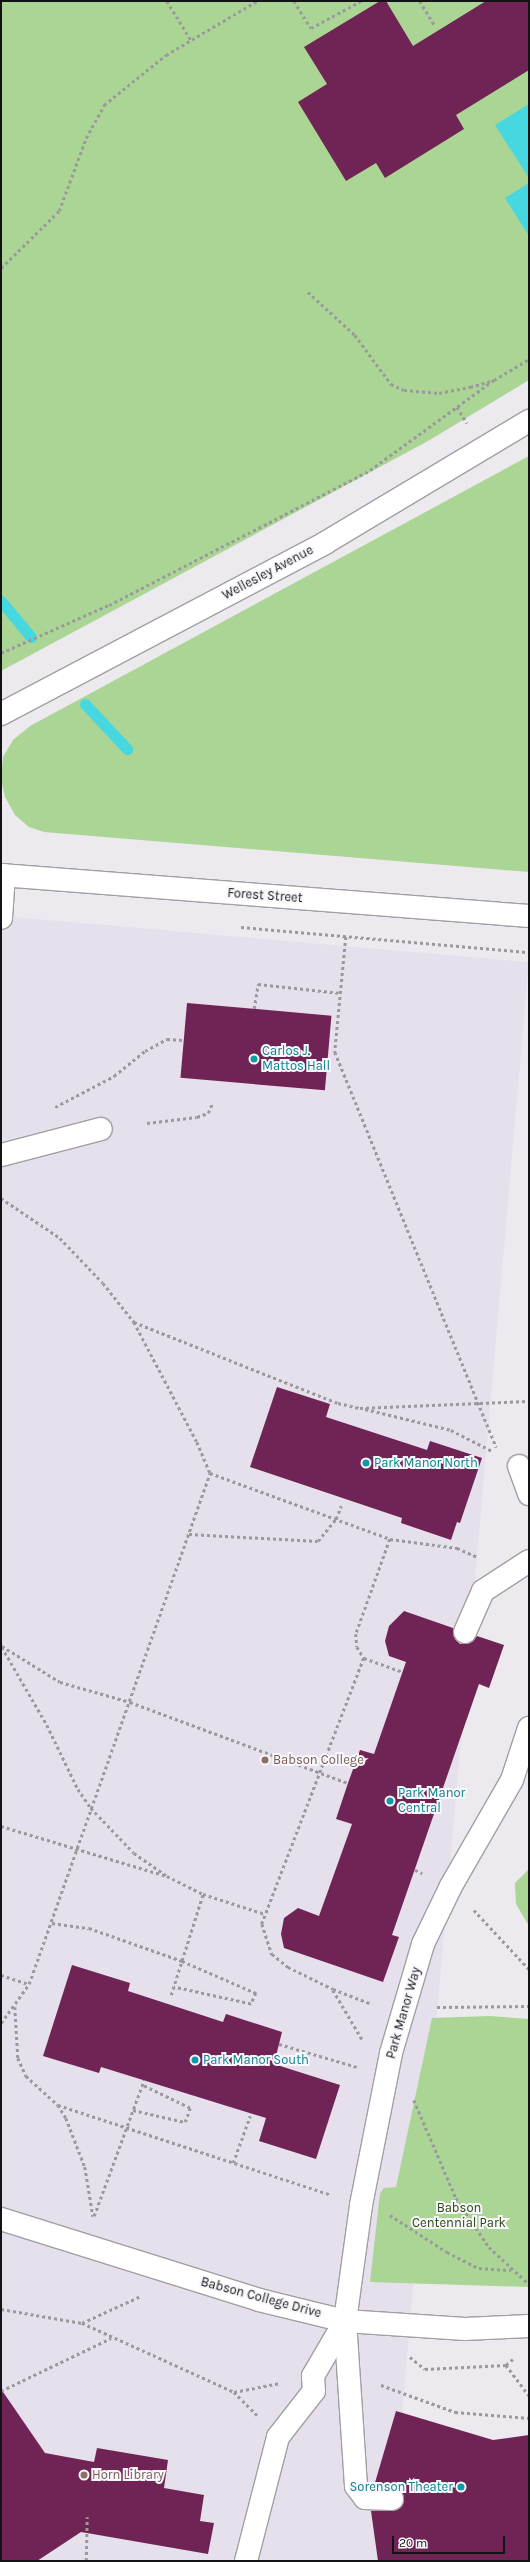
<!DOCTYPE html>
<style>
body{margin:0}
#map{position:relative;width:530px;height:2562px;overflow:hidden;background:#eceaee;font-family:Karla,sans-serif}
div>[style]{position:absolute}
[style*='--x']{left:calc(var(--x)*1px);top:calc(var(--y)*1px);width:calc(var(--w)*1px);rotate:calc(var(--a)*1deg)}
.built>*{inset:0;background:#e5e0ec;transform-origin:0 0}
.green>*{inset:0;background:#aad594}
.water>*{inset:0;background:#46d7e1}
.stream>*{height:11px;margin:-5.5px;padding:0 5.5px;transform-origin:5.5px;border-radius:5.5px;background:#46d7e1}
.building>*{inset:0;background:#6f2455;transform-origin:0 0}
.path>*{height:2.5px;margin-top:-1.25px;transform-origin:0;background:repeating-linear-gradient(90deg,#9a999c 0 3px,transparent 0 6px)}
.roads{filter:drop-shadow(1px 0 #a19fa3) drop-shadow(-1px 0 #a19fa3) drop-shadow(0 1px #a19fa3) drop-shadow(0 -1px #a19fa3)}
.minor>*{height:22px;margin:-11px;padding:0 11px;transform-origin:11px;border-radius:11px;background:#fff}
.major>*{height:22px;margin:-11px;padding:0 11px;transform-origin:11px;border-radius:11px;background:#fff}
.dots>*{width:11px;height:11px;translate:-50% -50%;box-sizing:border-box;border:2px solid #f9f7fc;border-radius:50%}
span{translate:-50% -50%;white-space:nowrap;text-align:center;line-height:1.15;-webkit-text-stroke:4px #f9f7fc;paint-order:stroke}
.street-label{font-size:13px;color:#131214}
.culture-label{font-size:13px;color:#0d838f}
.left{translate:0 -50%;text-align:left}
.right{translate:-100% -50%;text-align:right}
.education-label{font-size:13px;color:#785e54}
.park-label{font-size:13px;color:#26460f}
.frame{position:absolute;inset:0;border:2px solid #131214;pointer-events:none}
.scale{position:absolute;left:392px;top:2536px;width:113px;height:18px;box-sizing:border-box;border:2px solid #131214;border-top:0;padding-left:5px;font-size:12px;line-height:14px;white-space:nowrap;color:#131214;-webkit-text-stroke:3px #f9f7fc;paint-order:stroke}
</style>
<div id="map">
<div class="built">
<div style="left:1px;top:916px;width:530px;height:1645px;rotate:5deg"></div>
</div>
<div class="green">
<div style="clip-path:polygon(1px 1px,529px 1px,529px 380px,428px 441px,1px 671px)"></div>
<div style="clip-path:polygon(529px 456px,529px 872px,44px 832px,29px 827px,15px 815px,5px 797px,1px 779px,3px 757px,13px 740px,30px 726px)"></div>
<div style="clip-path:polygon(529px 1869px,529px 1926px,516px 1904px,515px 1883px)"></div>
<div style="clip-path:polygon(490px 2016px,529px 2019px,529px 2287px,370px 2282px,380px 2193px,384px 2188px,396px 2187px,432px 2018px)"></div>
</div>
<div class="water">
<div style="clip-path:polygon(529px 104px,529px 178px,495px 125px)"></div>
<div style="clip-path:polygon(529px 183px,529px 236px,505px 198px)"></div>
</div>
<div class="stream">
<div style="--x:1;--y:601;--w:47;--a:50.2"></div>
<div style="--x:85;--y:704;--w:62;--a:47"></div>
</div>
<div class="building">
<div style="clip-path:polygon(380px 1px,386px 1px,413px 46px,486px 1px,529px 1px,529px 70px,456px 115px,464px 129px,385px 178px,376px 163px,346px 181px,298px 102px,327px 84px,304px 47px)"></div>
<div style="left:187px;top:1003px;width:145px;height:75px;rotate:5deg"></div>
<div style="clip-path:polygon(277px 1387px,330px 1404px,326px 1417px,427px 1450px,430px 1441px,482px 1458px,460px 1523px,457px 1522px,451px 1540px,401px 1523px,402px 1518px,250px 1467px)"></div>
<div style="clip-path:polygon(404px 1611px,453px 1628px,455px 1639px,460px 1644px,472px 1642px,477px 1636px,504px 1645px,489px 1688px,479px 1684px,392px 1935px,399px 1937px,383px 1982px,284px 1948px,281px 1934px,284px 1918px,298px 1908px,319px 1916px,352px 1824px,336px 1819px,348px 1783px,360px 1750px,374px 1754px,406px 1662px,389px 1656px,385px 1641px,389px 1626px)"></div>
<div style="clip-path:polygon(72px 1965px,130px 1983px,128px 1991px,223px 2022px,226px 2014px,282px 2032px,274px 2064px,340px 2085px,316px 2159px,259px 2141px,266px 2118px,101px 2067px,99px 2073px,43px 2056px)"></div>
<div style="clip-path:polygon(1px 2389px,45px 2453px,94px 2462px,97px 2448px,168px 2460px,164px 2488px,204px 2495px,200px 2521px,214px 2523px,208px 2554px,81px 2532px,37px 2561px,1px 2561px)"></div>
<div style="clip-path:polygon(396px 2411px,493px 2440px,529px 2435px,529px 2561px,378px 2561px,371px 2511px,397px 2510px,404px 2500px,398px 2488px,374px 2486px)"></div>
</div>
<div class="path">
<div style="--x:167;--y:1;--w:46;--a:58.4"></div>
<div style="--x:294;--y:1;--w:32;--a:58"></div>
<div style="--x:311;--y:28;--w:57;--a:-28.4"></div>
<div style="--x:420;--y:1;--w:29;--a:59"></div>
<div style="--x:1;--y:268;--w:81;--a:-44.5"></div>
<div style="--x:59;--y:211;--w:78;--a:-69.7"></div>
<div style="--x:86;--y:138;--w:38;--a:-61"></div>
<div style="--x:104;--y:105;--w:80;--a:-38.9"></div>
<div style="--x:166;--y:55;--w:106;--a:-30.7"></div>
<div style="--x:308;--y:292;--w:64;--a:42.5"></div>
<div style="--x:355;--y:335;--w:61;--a:53.7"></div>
<div style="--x:391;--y:384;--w:14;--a:25"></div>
<div style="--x:404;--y:390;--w:35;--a:5"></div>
<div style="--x:439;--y:393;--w:32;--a:-11"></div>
<div style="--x:470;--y:387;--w:25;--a:-16"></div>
<div style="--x:494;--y:380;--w:41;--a:-31"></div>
<div style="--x:457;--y:407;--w:19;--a:58"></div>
<div style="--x:1;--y:653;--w:118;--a:-24"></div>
<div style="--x:109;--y:605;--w:294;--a:-27.3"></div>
<div style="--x:370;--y:470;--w:153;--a:-36"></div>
<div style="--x:241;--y:927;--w:289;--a:5"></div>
<div style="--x:346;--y:937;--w:116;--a:95.5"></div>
<div style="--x:335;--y:1052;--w:427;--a:67.8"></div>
<div style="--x:254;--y:1009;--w:25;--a:-81"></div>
<div style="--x:258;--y:984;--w:83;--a:6.2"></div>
<div style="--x:55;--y:1107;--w:67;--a:-27.7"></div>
<div style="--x:114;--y:1076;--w:40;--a:-39"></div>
<div style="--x:145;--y:1051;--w:25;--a:-29"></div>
<div style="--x:167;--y:1039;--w:17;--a:3"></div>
<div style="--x:147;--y:1123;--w:50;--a:-6.8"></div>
<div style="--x:197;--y:1117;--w:12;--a:-20"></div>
<div style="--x:208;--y:1113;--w:10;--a:-66"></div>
<div style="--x:1;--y:1198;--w:71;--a:34.1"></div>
<div style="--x:60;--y:1238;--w:62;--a:46.3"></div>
<div style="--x:103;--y:1283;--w:50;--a:51.5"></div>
<div style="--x:134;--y:1322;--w:136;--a:62.3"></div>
<div style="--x:197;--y:1442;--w:34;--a:67"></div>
<div style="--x:210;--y:1473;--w:192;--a:20.1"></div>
<div style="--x:390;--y:1539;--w:68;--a:7.7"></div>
<div style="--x:457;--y:1548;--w:22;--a:24"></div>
<div style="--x:134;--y:1322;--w:219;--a:21.7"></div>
<div style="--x:338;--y:1403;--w:23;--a:13"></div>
<div style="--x:360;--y:1408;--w:169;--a:-2.4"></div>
<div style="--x:365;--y:1409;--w:89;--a:13.7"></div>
<div style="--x:451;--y:1430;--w:46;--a:27.1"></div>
<div style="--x:189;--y:1534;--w:129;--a:3.1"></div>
<div style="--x:318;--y:1541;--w:28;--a:-51"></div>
<div style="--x:336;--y:1519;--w:14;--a:-69"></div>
<div style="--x:390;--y:1539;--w:101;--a:109.7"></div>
<div style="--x:356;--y:1634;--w:13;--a:86"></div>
<div style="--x:357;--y:1647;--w:13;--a:58"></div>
<div style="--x:364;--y:1658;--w:41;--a:19.7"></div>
<div style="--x:2;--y:1646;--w:68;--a:31.8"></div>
<div style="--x:60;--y:1682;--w:73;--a:15.9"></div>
<div style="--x:130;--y:1702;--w:233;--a:20.4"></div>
<div style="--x:2;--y:1647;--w:90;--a:60"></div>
<div style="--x:47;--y:1725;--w:71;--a:64.2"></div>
<div style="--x:78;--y:1789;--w:23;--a:56"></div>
<div style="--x:91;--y:1808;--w:62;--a:46.3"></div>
<div style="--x:134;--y:1853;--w:40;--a:34.9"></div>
<div style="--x:364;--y:1658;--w:285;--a:111"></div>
<div style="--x:262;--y:1924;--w:32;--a:72"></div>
<div style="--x:272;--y:1954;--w:21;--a:39"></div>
<div style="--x:288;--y:1967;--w:50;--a:26.1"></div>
<div style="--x:333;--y:1989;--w:42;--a:21"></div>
<div style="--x:1;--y:1826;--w:173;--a:16.8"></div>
<div style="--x:167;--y:1876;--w:40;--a:26.6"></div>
<div style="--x:203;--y:1894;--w:65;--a:17.9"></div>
<div style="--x:415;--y:1870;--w:8;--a:23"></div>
<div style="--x:474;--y:1910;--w:81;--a:47"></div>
<div style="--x:52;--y:1923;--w:37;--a:8"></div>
<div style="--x:89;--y:1928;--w:99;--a:19.5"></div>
<div style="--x:182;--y:1961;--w:81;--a:23.4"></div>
<div style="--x:256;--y:1993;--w:12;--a:114"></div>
<div style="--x:251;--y:2004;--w:79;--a:-167.6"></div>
<div style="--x:1;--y:1975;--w:29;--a:18"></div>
<div style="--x:333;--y:1990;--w:57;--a:59.4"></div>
<div style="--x:171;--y:1995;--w:106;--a:-72.4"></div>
<div style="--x:15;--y:2007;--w:51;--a:86.6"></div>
<div style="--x:18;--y:2058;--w:20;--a:66"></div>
<div style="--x:26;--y:2076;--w:43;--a:42.2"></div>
<div style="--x:58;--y:2105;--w:15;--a:58"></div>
<div style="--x:66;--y:2118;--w:53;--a:68.8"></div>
<div style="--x:85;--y:2167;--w:50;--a:80.7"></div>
<div style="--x:437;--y:2007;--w:92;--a:-0.6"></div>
<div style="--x:1;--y:2023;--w:48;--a:-54.3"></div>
<div style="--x:29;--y:1984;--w:542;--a:-70.5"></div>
<div style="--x:279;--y:2044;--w:81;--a:16.4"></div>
<div style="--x:414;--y:2100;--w:107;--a:66.8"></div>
<div style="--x:456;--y:2198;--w:59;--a:56"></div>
<div style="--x:489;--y:2247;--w:54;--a:42.8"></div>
<div style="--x:58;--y:2105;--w:287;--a:18.2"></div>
<div style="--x:133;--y:2110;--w:53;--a:13"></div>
<div style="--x:185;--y:2122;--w:15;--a:-70"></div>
<div style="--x:190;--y:2108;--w:53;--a:-154.4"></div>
<div style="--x:233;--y:2163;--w:50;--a:-70.1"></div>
<div style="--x:466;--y:2214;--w:6;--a:-45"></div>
<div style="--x:390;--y:2215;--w:68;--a:33"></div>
<div style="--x:447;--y:2252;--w:36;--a:27"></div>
<div style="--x:479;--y:2268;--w:32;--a:4"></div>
<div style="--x:94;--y:2216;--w:145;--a:-69.8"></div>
<div style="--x:1;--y:2309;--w:82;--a:9.8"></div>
<div style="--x:82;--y:2323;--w:167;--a:24.4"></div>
<div style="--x:234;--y:2392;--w:33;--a:45"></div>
<div style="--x:82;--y:2323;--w:65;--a:-24.6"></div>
<div style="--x:410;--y:2357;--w:19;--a:39"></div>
<div style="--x:425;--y:2369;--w:81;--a:-2.8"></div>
<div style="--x:506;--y:2365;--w:9;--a:-41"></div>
<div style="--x:506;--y:2365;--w:38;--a:53"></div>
<div style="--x:381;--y:2385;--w:79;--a:20"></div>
<div style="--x:455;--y:2412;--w:74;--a:4.6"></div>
<div style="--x:1;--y:2391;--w:122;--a:-25.7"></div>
<div style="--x:234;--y:2392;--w:47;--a:-11.1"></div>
<div style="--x:86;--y:2561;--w:44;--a:-88.7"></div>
</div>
<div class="roads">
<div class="minor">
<div style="--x:1;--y:875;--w:530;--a:4.44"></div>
<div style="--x:1;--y:918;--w:43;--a:-86"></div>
<div style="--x:1;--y:1155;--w:103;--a:-14.6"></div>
<div style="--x:519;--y:1466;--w:30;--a:70"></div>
<div style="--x:465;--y:1632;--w:45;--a:-66.3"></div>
<div style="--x:483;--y:1591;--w:55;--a:-33.1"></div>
<div style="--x:1;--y:2219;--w:270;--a:17.4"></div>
<div style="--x:259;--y:2300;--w:89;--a:13.7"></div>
<div style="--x:345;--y:2321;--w:120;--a:3.8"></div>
<div style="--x:465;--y:2329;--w:64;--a:-2.7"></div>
<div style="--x:392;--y:2499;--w:27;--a:-178"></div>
<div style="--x:365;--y:2498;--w:15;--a:-127"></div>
<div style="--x:356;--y:2486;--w:165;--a:-93.8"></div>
<div style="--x:345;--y:2321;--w:117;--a:-82.1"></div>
<div style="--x:361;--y:2205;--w:155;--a:-78.8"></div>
<div style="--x:391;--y:2053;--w:114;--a:-73.6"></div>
<div style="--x:423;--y:1944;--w:64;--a:-64.2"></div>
<div style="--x:451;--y:1886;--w:122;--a:-60.1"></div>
<div style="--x:512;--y:1780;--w:55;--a:-71.9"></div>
<div style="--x:246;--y:2561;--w:128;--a:-75.5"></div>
<div style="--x:278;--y:2437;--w:58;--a:-52"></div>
<div style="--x:314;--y:2391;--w:15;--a:-94"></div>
<div style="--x:313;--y:2376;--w:64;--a:-59.8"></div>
</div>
<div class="major">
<div style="--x:1;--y:714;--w:366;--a:-27.8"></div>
<div style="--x:325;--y:543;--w:238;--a:-30.9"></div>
</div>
</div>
<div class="dots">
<div style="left:254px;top:1059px;background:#0f9aa8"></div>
<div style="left:366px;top:1463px;background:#0f9aa8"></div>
<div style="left:265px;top:1760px;background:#8d6e63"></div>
<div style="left:390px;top:1801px;background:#0f9aa8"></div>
<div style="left:195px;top:2060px;background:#0f9aa8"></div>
<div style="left:84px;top:2475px;background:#8d6e63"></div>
<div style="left:461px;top:2487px;background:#0f9aa8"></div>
</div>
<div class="street-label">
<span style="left:268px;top:573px;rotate:-28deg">Wellesley Avenue</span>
<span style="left:265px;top:896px;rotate:4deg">Forest Street</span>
<span style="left:404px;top:2013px;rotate:-74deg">Park Manor Way</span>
<span style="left:261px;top:2298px;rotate:15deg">Babson College Drive</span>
</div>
<div class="culture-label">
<span class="left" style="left:262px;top:1059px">Carlos J.<br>Mattos Hall</span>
<span class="left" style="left:374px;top:1463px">Park Manor North</span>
<span class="left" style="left:398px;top:1801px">Park Manor<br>Central</span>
<span class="left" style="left:203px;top:2060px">Park Manor South</span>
<span class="right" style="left:453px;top:2487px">Sorenson Theater</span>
</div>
<div class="education-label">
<span class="left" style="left:273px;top:1760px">Babson College</span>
<span class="left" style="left:92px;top:2475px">Horn Library</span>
</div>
<div class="park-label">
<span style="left:459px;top:2216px">Babson<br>Centennial Park</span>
</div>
<div class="frame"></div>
<div class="scale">20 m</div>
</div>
